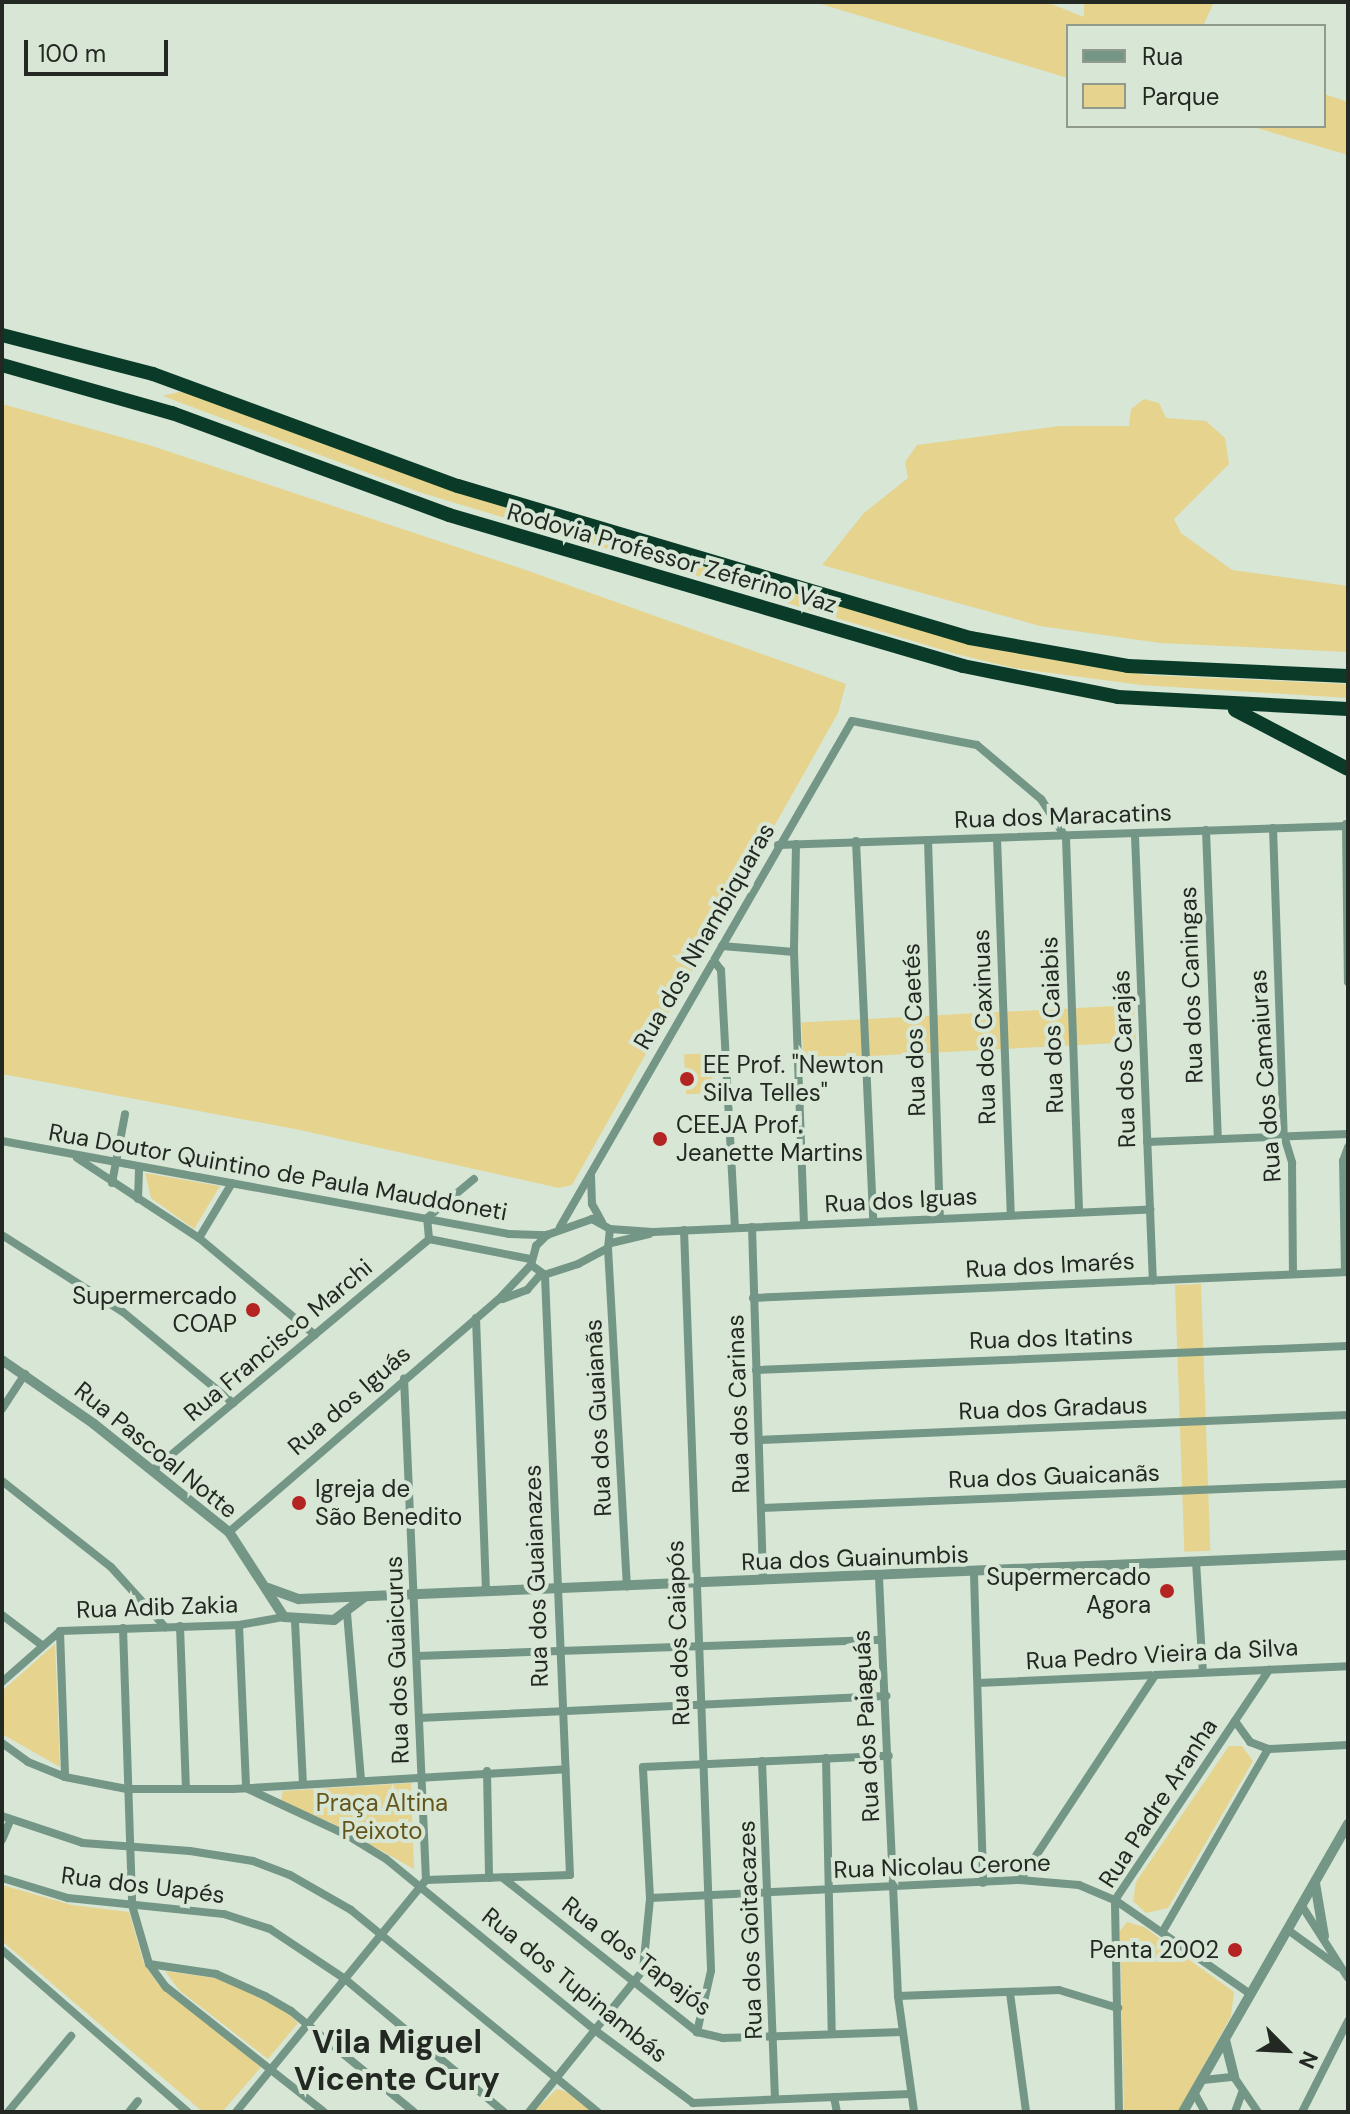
<!DOCTYPE html>
<meta charset="utf-8">
<style>
body{margin:0}
#map{position:relative;width:1350px;height:2114px;overflow:hidden;background:#d8e6d5;font-family:"DM Sans",sans-serif}
div>[style]{position:absolute}
[style*='--x']{left:calc(var(--x)*1px);top:calc(var(--y)*1px);width:calc(var(--w)*1px);rotate:calc(var(--a)*1deg)}
.green>*{inset:0;background:#e5d38e;transform-origin:0 0}
.minor>*{height:8px;margin:-4px;padding:0 4px;transform-origin:4px;border-radius:4px;background:#749686}
.tertiary>*{height:10px;margin:-5px;padding:0 5px;transform-origin:5px;border-radius:5px;background:#749686}
.motorway>*{height:14px;margin:-7px;padding:0 7px;transform-origin:7px;border-radius:7px;background:#0a3b29}
.dots>*{width:22px;height:22px;translate:-50% -50%;box-sizing:border-box;border:4px solid #d8e6d5;border-radius:50%}
span{translate:-50% -50%;white-space:nowrap;text-align:center;line-height:1.15;-webkit-text-stroke:8px #d8e6d5;paint-order:stroke}
.street-label{font-size:24px;color:#232922}
.poi-label{font-size:24px;color:#232922}
.left{translate:0 -50%;text-align:left}
.right{translate:-100% -50%;text-align:right}
.park-label{font-size:24px;color:#64561b}
.district-label{font-size:32px;color:#232922;font-weight:700}
.frame{position:absolute;inset:0;border:4px solid #232922;pointer-events:none}
.legend{position:absolute;left:1066px;top:24px;width:260px;height:104px;box-sizing:border-box;background:#d8e6d5;border:2px solid #909a8d;margin:0;padding:10px 14px;list-style:none;font-size:24px;color:#232922}
.legend li{display:flex;align-items:center;gap:16px;height:40px}
.legend b{width:40px;border:2px solid #909a8d}
.north{position:absolute;left:1246px;top:2010px;width:80px;height:80px;-webkit-text-stroke:6px #d8e6d5;paint-order:stroke;rotate:114deg;font-size:22px;font-weight:700;line-height:32px;text-align:center;color:#232922}
.north::after{content:'';display:block;margin:auto;width:28px;height:36px;background:#232922;clip-path:polygon(50% 0,100% 100%,50% 72%,0 100%)}
.scale{position:absolute;left:24px;top:40px;width:144px;height:36px;box-sizing:border-box;border:4px solid #232922;border-top:0;padding-left:10px;font-size:24px;line-height:28px;white-space:nowrap;color:#232922;-webkit-text-stroke:6px #d8e6d5;paint-order:stroke}
</style>
<div id="map">
<div class="green">
<div style="clip-path:polygon(814px 2px,1046px 2px,1084px 17px,1084px 2px,1214px 2px,1203px 26px,1068px 26px,1068px 78px)"></div>
<div style="clip-path:polygon(1324px 94px,1348px 102px,1348px 155px,1250px 126px,1324px 126px)"></div>
<div style="clip-path:polygon(183px 391px,429px 482px,964px 643px,1147px 675px,1348px 684px,1348px 698px,1141px 685px,1014px 668px,956px 654px,419px 492px,163px 396px)"></div>
<div style="clip-path:polygon(1144px 399px,1159px 403px,1166px 418px,1206px 421px,1225px 438px,1229px 464px,1174px 519px,1181px 533px,1232px 570px,1348px 586px,1348px 652px,1160px 643px,1040px 626px,822px 565px,864px 513px,908px 478px,905px 462px,917px 445px,1060px 426px,1129px 426px,1131px 409px)"></div>
<div style="clip-path:polygon(2px 404px,149px 445px,523px 569px,846px 684px,838px 713px,572px 1185px,559px 1188px,300px 1130px,2px 1074px)"></div>
<div style="left:1134px;top:1005px;width:37px;height:333px;rotate:87deg"></div>
<div style="left:711px;top:1053px;width:40px;height:27px;rotate:87deg"></div>
<div style="clip-path:polygon(145px 1173px,220px 1186px,194px 1229px,151px 1198px)"></div>
<div style="left:1201px;top:1284px;width:267px;height:26px;rotate:88deg"></div>
<div style="clip-path:polygon(55px 1644px,60px 1767px,2px 1734px,2px 1691px)"></div>
<div style="clip-path:polygon(1229px 1746px,1242px 1746px,1253px 1761px,1168px 1908px,1146px 1913px,1133px 1901px,1136px 1882px)"></div>
<div style="clip-path:polygon(411px 1783px,414px 1869px,330px 1822px,281px 1802px,283px 1791px)"></div>
<div style="clip-path:polygon(2px 1885px,72px 1905px,129px 1912px,144px 1964px,158px 1984px,261px 2067px,222px 2112px,203px 2112px,2px 1941px)"></div>
<div style="clip-path:polygon(1127px 1922px,1144px 1927px,1234px 1992px,1231px 2016px,1178px 2112px,1124px 2112px,1120px 1931px)"></div>
<div style="clip-path:polygon(165px 1971px,221px 1979px,285px 2011px,298px 2023px,268px 2059px,179px 1990px)"></div>
<div style="clip-path:polygon(557px 2089px,570px 2093px,592px 2112px,533px 2112px)"></div>
</div>
<div class="minor">
<div style="--x:1346;--y:824;--w:158;--a:89.3"></div>
<div style="--x:1273;--y:828;--w:308;--a:88"></div>
<div style="--x:1284;--y:1136;--w:28;--a:73"></div>
<div style="--x:1292;--y:1163;--w:110;--a:89.5"></div>
<div style="--x:1206;--y:830;--w:309;--a:87.8"></div>
<div style="--x:1135;--y:836;--w:445;--a:87.7"></div>
<div style="--x:997;--y:838;--w:377;--a:87.9"></div>
<div style="--x:928;--y:840;--w:378;--a:88.2"></div>
<div style="--x:856;--y:841;--w:381;--a:87.4"></div>
<div style="--x:796;--y:844;--w:108;--a:91.1"></div>
<div style="--x:794;--y:952;--w:273;--a:87.9"></div>
<div style="--x:778;--y:845;--w:570;--a:-1.91"></div>
<div style="--x:722;--y:946;--w:72;--a:4.8"></div>
<div style="--x:714;--y:961;--w:11;--a:52"></div>
<div style="--x:721;--y:970;--w:258;--a:86.9"></div>
<div style="--x:2;--y:1141;--w:515;--a:10.39"></div>
<div style="--x:509;--y:1234;--w:38;--a:2"></div>
<div style="--x:1147;--y:1142;--w:201;--a:-2.3"></div>
<div style="--x:77;--y:1158;--w:146;--a:33.3"></div>
<div style="--x:199;--y:1238;--w:151;--a:39.9"></div>
<div style="--x:591;--y:1176;--w:28;--a:88"></div>
<div style="--x:592;--y:1204;--w:21;--a:61"></div>
<div style="--x:112;--y:1183;--w:70;--a:-79.3"></div>
<div style="--x:138;--y:1199;--w:32;--a:-88"></div>
<div style="--x:427;--y:1218;--w:61;--a:-39.7"></div>
<div style="--x:560;--y:1227;--w:584;--a:-60.01"></div>
<div style="--x:852;--y:721;--w:127;--a:10.9"></div>
<div style="--x:977;--y:745;--w:84;--a:40.2"></div>
<div style="--x:1041;--y:799;--w:46;--a:57.3"></div>
<div style="--x:1066;--y:838;--w:374;--a:88"></div>
<div style="--x:752;--y:1227;--w:353;--a:88.2"></div>
<div style="--x:610;--y:1229;--w:19;--a:96"></div>
<div style="--x:608;--y:1248;--w:34;--a:152"></div>
<div style="--x:578;--y:1264;--w:35;--a:162"></div>
<div style="--x:545;--y:1275;--w:17;--a:-144"></div>
<div style="--x:531;--y:1265;--w:20;--a:-75"></div>
<div style="--x:536;--y:1246;--w:16;--a:-45"></div>
<div style="--x:547;--y:1235;--w:48;--a:-19.6"></div>
<div style="--x:592;--y:1219;--w:21;--a:29"></div>
<div style="--x:610;--y:1229;--w:43;--a:4"></div>
<div style="--x:653;--y:1232;--w:498;--a:-2.6"></div>
<div style="--x:684;--y:1230;--w:741;--a:87.91"></div>
<div style="--x:711;--y:1971;--w:63;--a:102.9"></div>
<div style="--x:2;--y:1235;--w:143;--a:32.5"></div>
<div style="--x:123;--y:1312;--w:143;--a:39.6"></div>
<div style="--x:199;--y:1238;--w:64;--a:-59"></div>
<div style="--x:429;--y:1239;--w:103;--a:11.2"></div>
<div style="--x:611;--y:1243;--w:39;--a:-13"></div>
<div style="--x:608;--y:1248;--w:339;--a:86.8"></div>
<div style="--x:1345;--y:1272;--w:111;--a:-91"></div>
<div style="--x:1343;--y:1161;--w:15;--a:-70"></div>
<div style="--x:753;--y:1298;--w:596;--a:-2.5"></div>
<div style="--x:503;--y:1299;--w:26;--a:-21"></div>
<div style="--x:527;--y:1290;--w:21;--a:-49"></div>
<div style="--x:476;--y:1318;--w:273;--a:87.9"></div>
<div style="--x:756;--y:1370;--w:592;--a:-2.32"></div>
<div style="--x:2;--y:1409;--w:42;--a:-56.7"></div>
<div style="--x:759;--y:1440;--w:590;--a:-2.43"></div>
<div style="--x:153;--y:1470;--w:360;--a:-39.9"></div>
<div style="--x:429;--y:1239;--w:21;--a:-95"></div>
<div style="--x:2;--y:1481;--w:139;--a:38.3"></div>
<div style="--x:111;--y:1567;--w:81;--a:48"></div>
<div style="--x:762;--y:1508;--w:586;--a:-2.35"></div>
<div style="--x:229;--y:1532;--w:355;--a:-40.8"></div>
<div style="--x:498;--y:1300;--w:48;--a:-46.7"></div>
<div style="--x:1196;--y:1562;--w:110;--a:86.4"></div>
<div style="--x:974;--y:1574;--w:309;--a:88.3"></div>
<div style="--x:879;--y:1577;--w:419;--a:87.4"></div>
<div style="--x:898;--y:1996;--w:117;--a:82.1"></div>
<div style="--x:347;--y:1613;--w:168;--a:85.2"></div>
<div style="--x:2;--y:1615;--w:51;--a:37.1"></div>
<div style="--x:295;--y:1621;--w:163;--a:87.2"></div>
<div style="--x:239;--y:1625;--w:163;--a:87.5"></div>
<div style="--x:180;--y:1626;--w:163;--a:87.9"></div>
<div style="--x:123;--y:1628;--w:277;--a:88.1"></div>
<div style="--x:132;--y:1905;--w:61;--a:73.9"></div>
<div style="--x:149;--y:1964;--w:29;--a:54"></div>
<div style="--x:166;--y:1987;--w:201;--a:38.3"></div>
<div style="--x:60;--y:1631;--w:146;--a:88"></div>
<div style="--x:417;--y:1656;--w:465;--a:-2"></div>
<div style="--x:2;--y:1682;--w:77;--a:-41.3"></div>
<div style="--x:60;--y:1631;--w:179;--a:-1.9"></div>
<div style="--x:239;--y:1625;--w:46;--a:-10.1"></div>
<div style="--x:978;--y:1683;--w:370;--a:-2.6"></div>
<div style="--x:419;--y:1718;--w:468;--a:-2.7"></div>
<div style="--x:1235;--y:1721;--w:26;--a:54"></div>
<div style="--x:1250;--y:1742;--w:19;--a:21"></div>
<div style="--x:1268;--y:1749;--w:80;--a:-2.9"></div>
<div style="--x:2;--y:1743;--w:32;--a:36"></div>
<div style="--x:28;--y:1762;--w:40;--a:22"></div>
<div style="--x:65;--y:1777;--w:63;--a:11"></div>
<div style="--x:127;--y:1789;--w:106;--a:0"></div>
<div style="--x:233;--y:1789;--w:333;--a:-3.4"></div>
<div style="--x:826;--y:1758;--w:276;--a:88.8"></div>
<div style="--x:762;--y:1761;--w:337;--a:87.8"></div>
<div style="--x:487;--y:1771;--w:107;--a:88.9"></div>
<div style="--x:246;--y:1788;--w:111;--a:25"></div>
<div style="--x:347;--y:1835;--w:46;--a:31.6"></div>
<div style="--x:386;--y:1859;--w:271;--a:39.3"></div>
<div style="--x:596;--y:2031;--w:121;--a:36.6"></div>
<div style="--x:693;--y:2103;--w:217;--a:-2.4"></div>
<div style="--x:2;--y:1816;--w:85;--a:18.4"></div>
<div style="--x:83;--y:1843;--w:107;--a:4.3"></div>
<div style="--x:190;--y:1851;--w:64;--a:9"></div>
<div style="--x:253;--y:1861;--w:40;--a:21"></div>
<div style="--x:290;--y:1875;--w:70;--a:29.8"></div>
<div style="--x:351;--y:1910;--w:319;--a:39.3"></div>
<div style="--x:2;--y:1840;--w:21;--a:-67"></div>
<div style="--x:2;--y:1878;--w:69;--a:16.9"></div>
<div style="--x:68;--y:1898;--w:157;--a:5.9"></div>
<div style="--x:224;--y:1914;--w:48;--a:18.1"></div>
<div style="--x:270;--y:1929;--w:90;--a:33.7"></div>
<div style="--x:345;--y:1979;--w:207;--a:39.9"></div>
<div style="--x:503;--y:1878;--w:248;--a:38.4"></div>
<div style="--x:697;--y:2032;--w:27;--a:13"></div>
<div style="--x:723;--y:2038;--w:179;--a:-1.9"></div>
<div style="--x:426;--y:1880;--w:144;--a:-2"></div>
<div style="--x:570;--y:1875;--w:601;--a:-92.39"></div>
<div style="--x:1020;--y:1880;--w:245;--a:-56.6"></div>
<div style="--x:650;--y:1898;--w:370;--a:-2.8"></div>
<div style="--x:1020;--y:1880;--w:59;--a:4.8"></div>
<div style="--x:1079;--y:1885;--w:39;--a:23"></div>
<div style="--x:1115;--y:1900;--w:163;--a:34.8"></div>
<div style="--x:1302;--y:1906;--w:85;--a:57.4"></div>
<div style="--x:1288;--y:1930;--w:63;--a:36"></div>
<div style="--x:1163;--y:1931;--w:210;--a:-60"></div>
<div style="--x:2;--y:1950;--w:247;--a:41.1"></div>
<div style="--x:149;--y:1964;--w:68;--a:8.5"></div>
<div style="--x:216;--y:1974;--w:54;--a:24.2"></div>
<div style="--x:265;--y:1996;--w:30;--a:30"></div>
<div style="--x:291;--y:2011;--w:159;--a:39.4"></div>
<div style="--x:1010;--y:1993;--w:120;--a:82.3"></div>
<div style="--x:898;--y:1996;--w:161;--a:-2.1"></div>
<div style="--x:1059;--y:1990;--w:62;--a:17"></div>
<div style="--x:1203;--y:2080;--w:31;--a:-6"></div>
<div style="--x:1234;--y:2077;--w:42;--a:55.6"></div>
<div style="--x:1195;--y:2094;--w:21;--a:61"></div>
<div style="--x:834;--y:2097;--w:15;--a:79"></div>
<div style="--x:8;--y:2112;--w:99;--a:-50.3"></div>
<div style="--x:129;--y:2112;--w:14;--a:-51"></div>
<div style="--x:236;--y:2112;--w:300;--a:-50.7"></div>
<div style="--x:426;--y:1880;--w:502;--a:-92.51"></div>
<div style="--x:529;--y:2112;--w:182;--a:-51.2"></div>
<div style="--x:643;--y:1970;--w:72;--a:-84.4"></div>
<div style="--x:650;--y:1898;--w:131;--a:-93.1"></div>
<div style="--x:643;--y:1767;--w:246;--a:-2.6"></div>
<div style="--x:1119;--y:2112;--w:212;--a:-91.1"></div>
<div style="--x:1115;--y:1900;--w:277;--a:-56.2"></div>
<div style="--x:1235;--y:2112;--w:20;--a:-70"></div>
<div style="--x:1302;--y:2112;--w:102;--a:-63.2"></div>
</div>
<div class="tertiary">
<div style="--x:2;--y:1360;--w:112;--a:34.8"></div>
<div style="--x:94;--y:1424;--w:173;--a:38.7"></div>
<div style="--x:229;--y:1532;--w:101;--a:57.1"></div>
<div style="--x:284;--y:1617;--w:50;--a:3.4"></div>
<div style="--x:334;--y:1620;--w:38;--a:-37"></div>
<div style="--x:268;--y:1588;--w:33;--a:20"></div>
<div style="--x:299;--y:1599;--w:1050;--a:-2.4"></div>
<div style="--x:1315;--y:1883;--w:54;--a:80.4"></div>
<div style="--x:1225;--y:2040;--w:38;--a:76"></div>
<div style="--x:1183;--y:2112;--w:332;--a:-60.2"></div>
</div>
<div class="motorway">
<div style="--x:2;--y:335;--w:156;--a:14.5"></div>
<div style="--x:153;--y:374;--w:325;--a:20.2"></div>
<div style="--x:458;--y:486;--w:534;--a:16.53"></div>
<div style="--x:970;--y:638;--w:160;--a:10"></div>
<div style="--x:1128;--y:666;--w:220;--a:2.6"></div>
<div style="--x:2;--y:365;--w:177;--a:15.8"></div>
<div style="--x:172;--y:413;--w:295;--a:20.2"></div>
<div style="--x:449;--y:515;--w:536;--a:16.37"></div>
<div style="--x:963;--y:666;--w:158;--a:11.3"></div>
<div style="--x:1118;--y:697;--w:230;--a:3"></div>
<div style="--x:1235;--y:710;--w:127;--a:27.6"></div>
</div>
<div class="dots">
<div style="left:687px;top:1079px;background:#b42422"></div>
<div style="left:660px;top:1139px;background:#b42422"></div>
<div style="left:253px;top:1310px;background:#b42422"></div>
<div style="left:299px;top:1503px;background:#b42422"></div>
<div style="left:1167px;top:1591px;background:#b42422"></div>
<div style="left:1235px;top:1950px;background:#b42422"></div>
</div>
<div class="street-label">
<span style="left:672px;top:558px;rotate:16deg">Rodovia Professor Zeferino Vaz</span>
<span style="left:1063px;top:816px;rotate:-2deg">Rua dos Maracatins</span>
<span style="left:704px;top:936px;rotate:-60deg">Rua dos Nhambiquaras</span>
<span style="left:1191px;top:985px;rotate:-92deg">Rua dos Caningas</span>
<span style="left:1052px;top:1025px;rotate:-92deg">Rua dos Caiabis</span>
<span style="left:984px;top:1027px;rotate:-92deg">Rua dos Caxinuas</span>
<span style="left:914px;top:1030px;rotate:-92deg">Rua dos Caetés</span>
<span style="left:1124px;top:1059px;rotate:-92deg">Rua dos Carajás</span>
<span style="left:1265px;top:1076px;rotate:-94deg">Rua dos Camaiuras</span>
<span style="left:278px;top:1172px;rotate:10deg">Rua Doutor Quintino de Paula Mauddoneti</span>
<span style="left:901px;top:1200px;rotate:-3deg">Rua dos Iguas</span>
<span style="left:1050px;top:1265px;rotate:-3deg">Rua dos Imarés</span>
<span style="left:1051px;top:1338px;rotate:-2deg">Rua dos Itatins</span>
<span style="left:278px;top:1340px;rotate:-40deg">Rua Francisco Marchi</span>
<span style="left:349px;top:1400px;rotate:-41deg">Rua dos Iguás</span>
<span style="left:738px;top:1404px;rotate:-92deg">Rua dos Carinas</span>
<span style="left:1053px;top:1408px;rotate:-2deg">Rua dos Gradaus</span>
<span style="left:598px;top:1418px;rotate:-93deg">Rua dos Guaianãs</span>
<span style="left:156px;top:1450px;rotate:39deg">Rua Pascoal Notte</span>
<span style="left:1054px;top:1476px;rotate:-2deg">Rua dos Guaicanãs</span>
<span style="left:855px;top:1558px;rotate:-2deg">Rua dos Guainumbis</span>
<span style="left:536px;top:1576px;rotate:-92deg">Rua dos Guaianazes</span>
<span style="left:157px;top:1607px;rotate:-2deg">Rua Adib Zakia</span>
<span style="left:678px;top:1633px;rotate:-92deg">Rua dos Caiapós</span>
<span style="left:1162px;top:1654px;rotate:-3deg">Rua Pedro Vieira da Silva</span>
<span style="left:397px;top:1660px;rotate:-92deg">Rua dos Guaicurus</span>
<span style="left:866px;top:1726px;rotate:-93deg">Rua dos Paiaguás</span>
<span style="left:1158px;top:1803px;rotate:-57deg">Rua Padre Aranha</span>
<span style="left:942px;top:1866px;rotate:-2deg">Rua Nicolau Cerone</span>
<span style="left:143px;top:1885px;rotate:7deg">Rua dos Uapés</span>
<span style="left:750px;top:1930px;rotate:-92deg">Rua dos Goitacazes</span>
<span style="left:637px;top:1956px;rotate:37deg">Rua dos Tapajós</span>
<span style="left:575px;top:1985px;rotate:39deg">Rua dos Tupinambás</span>
</div>
<div class="poi-label">
<span class="left" style="left:703px;top:1079px">EE Prof. "Newton<br>Silva Telles"</span>
<span class="left" style="left:676px;top:1139px">CEEJA Prof.<br>Jeanette Martins</span>
<span class="right" style="left:237px;top:1310px">Supermercado<br>COAP</span>
<span class="left" style="left:315px;top:1503px">Igreja de<br>São Benedito</span>
<span class="right" style="left:1151px;top:1591px">Supermercado<br>Agora</span>
<span class="right" style="left:1219px;top:1950px">Penta 2002</span>
</div>
<div class="park-label">
<span style="left:382px;top:1817px">Praça Altina<br>Peixoto</span>
</div>
<div class="district-label">
<span style="left:397px;top:2061px">Vila Miguel<br>Vicente Cury</span>
</div>
<div class="frame"></div>
<ul class="legend">
<li><b style="height:10px;background:#749686"></b>Rua</li>
<li><b style="height:22px;background:#e5d38e"></b>Parque</li>
</ul>
<div class="north">N</div>
<div class="scale">100 m</div>
</div>
